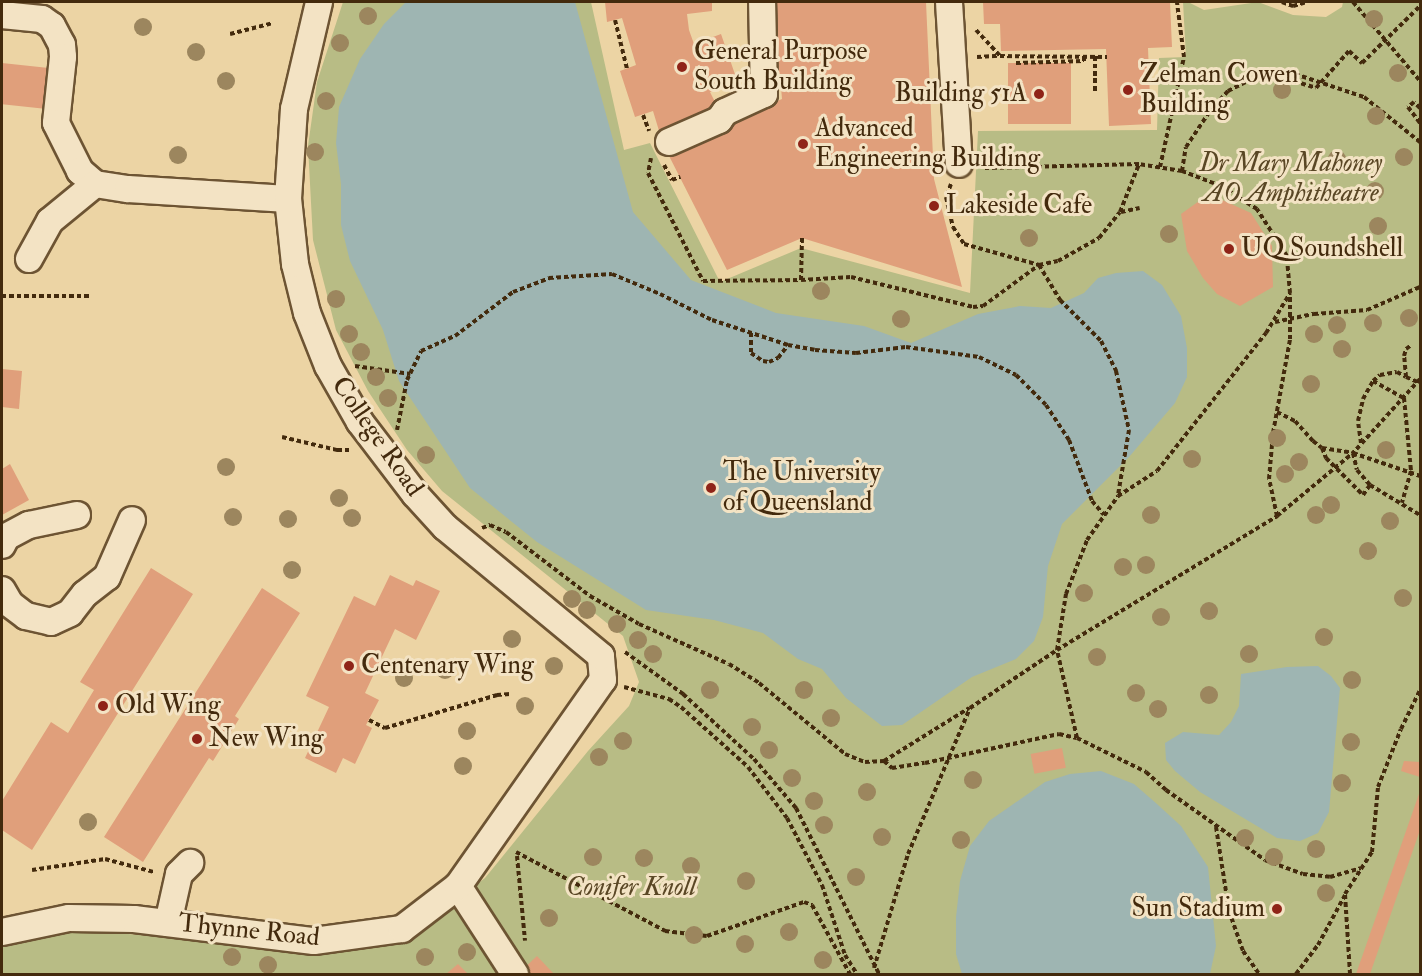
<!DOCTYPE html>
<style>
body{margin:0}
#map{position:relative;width:1422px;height:976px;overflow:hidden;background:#ecd4a4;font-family:"IM FELL Double Pica",serif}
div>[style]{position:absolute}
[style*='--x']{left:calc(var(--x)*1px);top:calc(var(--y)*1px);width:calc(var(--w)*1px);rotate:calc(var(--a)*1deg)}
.green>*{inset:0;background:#b8bc85}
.water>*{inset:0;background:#9eb5b2}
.building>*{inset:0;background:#e09f7b;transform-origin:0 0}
.path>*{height:4px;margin-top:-2px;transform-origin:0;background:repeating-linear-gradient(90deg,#432a0d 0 4.5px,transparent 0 7.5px)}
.roads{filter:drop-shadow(2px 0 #6d5433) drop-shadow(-2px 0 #6d5433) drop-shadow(0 2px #6d5433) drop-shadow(0 -2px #6d5433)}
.minor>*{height:26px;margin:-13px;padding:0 13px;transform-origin:13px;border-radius:13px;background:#f3e3c4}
.trees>*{width:18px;height:18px;margin:-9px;border-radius:50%;background:#9c865e}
.dots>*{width:16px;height:16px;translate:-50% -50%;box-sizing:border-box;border:3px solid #f3e3c4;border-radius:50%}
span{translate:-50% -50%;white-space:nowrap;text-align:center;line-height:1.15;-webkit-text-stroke:6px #f3e3c4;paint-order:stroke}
.poi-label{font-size:26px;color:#432a0d}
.left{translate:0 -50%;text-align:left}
.right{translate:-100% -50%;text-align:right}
.park-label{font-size:26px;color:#5a4725;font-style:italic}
.street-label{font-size:26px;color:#432a0d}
.frame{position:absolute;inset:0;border:3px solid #432a0d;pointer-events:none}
</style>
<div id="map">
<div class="green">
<div style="clip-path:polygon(343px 2px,591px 2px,624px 150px,650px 143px,720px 282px,801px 248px,970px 293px,978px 131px,1157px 130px,1159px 58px,1186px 57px,1183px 2px,1188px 2px,1204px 10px,1258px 2px,1293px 15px,1326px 17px,1342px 7px,1343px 2px,1418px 2px,1420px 4px,1420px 974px,2px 974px,2px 943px,75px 929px,297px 950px,400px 944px,485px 878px,588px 751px,629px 706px,639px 682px,623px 636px,442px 491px,407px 450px,368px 391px,336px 330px,313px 240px,308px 146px,317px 82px)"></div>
</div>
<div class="water">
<div style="clip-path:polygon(406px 2px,575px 2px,633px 212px,691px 280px,776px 313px,864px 326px,911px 343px,978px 314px,1020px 306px,1051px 308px,1084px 293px,1098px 278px,1116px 273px,1143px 271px,1162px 285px,1181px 316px,1187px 348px,1187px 377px,1175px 403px,1129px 457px,1062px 524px,1048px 566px,1043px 617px,1034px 641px,1016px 659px,972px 677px,902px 725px,882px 726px,846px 698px,822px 669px,798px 659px,763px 633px,714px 620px,646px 610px,537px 542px,470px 488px,399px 381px,383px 330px,350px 261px,341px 225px,341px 184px,336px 143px,339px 107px,360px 59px,384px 24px)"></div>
<div style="clip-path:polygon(1318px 666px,1331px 676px,1340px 688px,1329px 812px,1318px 833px,1300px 841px,1277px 838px,1200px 792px,1175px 771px,1166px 760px,1165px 743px,1183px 732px,1219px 735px,1231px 722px,1239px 706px,1241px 674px,1287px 667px)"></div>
<div style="clip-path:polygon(1101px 771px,1134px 784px,1157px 804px,1181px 826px,1208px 867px,1216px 946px,1210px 974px,962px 974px,956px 954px,956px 917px,960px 881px,970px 846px,989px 821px,1045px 782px,1070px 774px)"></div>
</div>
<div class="building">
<div style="clip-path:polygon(605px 2px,712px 2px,712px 11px,687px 14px,689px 30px,694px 44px,721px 34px,738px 83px,710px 92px,718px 108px,660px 134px,653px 111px,635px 117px,620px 71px,636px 65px,622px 18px,607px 22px)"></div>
<div style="clip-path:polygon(770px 2px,926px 2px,934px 179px,962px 287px,802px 238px,727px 270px,665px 148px,782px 99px,780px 76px,773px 77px)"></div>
<div style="clip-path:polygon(983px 2px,1170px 2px,1172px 47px,1148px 48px,1151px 124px,1109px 126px,1106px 49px,1001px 51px,1000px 24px,984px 24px)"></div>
<div style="left:2px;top:63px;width:47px;height:41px;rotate:6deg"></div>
<div style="left:1008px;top:63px;width:63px;height:61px"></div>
<div style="clip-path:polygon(1209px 194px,1251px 213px,1272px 246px,1273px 287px,1240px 306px,1217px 294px,1203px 278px,1187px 251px,1181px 214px)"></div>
<div style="clip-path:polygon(2px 369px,22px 371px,19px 409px,2px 407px)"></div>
<div style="clip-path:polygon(10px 464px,29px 500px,2px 515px,2px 469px)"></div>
<div style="clip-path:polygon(151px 568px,193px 594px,32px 850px,2px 830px,2px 801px,51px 722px,68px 733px,94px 690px,80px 682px)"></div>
<div style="clip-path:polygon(390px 575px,413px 586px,416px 580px,440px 591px,416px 640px,395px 629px,365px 693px,379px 700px,366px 725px,372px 728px,355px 764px,343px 758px,336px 773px,305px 758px,329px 707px,306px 696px,354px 596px,375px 606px)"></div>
<div style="clip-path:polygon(262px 588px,300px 613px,235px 716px,239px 719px,213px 761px,209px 758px,143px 862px,104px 837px)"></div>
<div style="left:1062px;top:748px;width:20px;height:32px;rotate:79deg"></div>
<div style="clip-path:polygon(1404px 761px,1420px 762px,1420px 777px,1401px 771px)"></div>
<div style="clip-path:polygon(1420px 791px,1420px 830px,1370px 974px,1356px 974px)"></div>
<div style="clip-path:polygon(537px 956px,554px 974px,518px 974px)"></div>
<div style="clip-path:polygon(458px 964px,468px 974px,446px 974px)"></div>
</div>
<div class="path">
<div style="--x:1282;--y:2;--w:12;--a:20"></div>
<div style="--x:1293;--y:6;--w:15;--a:-16"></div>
<div style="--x:1353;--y:2;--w:104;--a:49.7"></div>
<div style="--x:615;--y:20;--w:50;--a:76.2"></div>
<div style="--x:976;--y:30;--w:35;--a:47"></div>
<div style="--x:1000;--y:56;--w:107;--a:0.5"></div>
<div style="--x:230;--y:34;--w:44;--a:-14.3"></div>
<div style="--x:1095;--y:56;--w:37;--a:90"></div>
<div style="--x:977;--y:57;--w:22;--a:-3"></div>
<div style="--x:1016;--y:63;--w:68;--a:-1.7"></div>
<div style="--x:1084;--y:61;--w:5;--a:-90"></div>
<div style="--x:1295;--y:74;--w:73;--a:18.4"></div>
<div style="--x:1364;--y:97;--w:72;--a:38.8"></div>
<div style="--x:1420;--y:108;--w:8;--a:-135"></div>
<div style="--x:1414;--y:102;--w:8;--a:140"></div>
<div style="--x:1408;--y:107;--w:20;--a:53"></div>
<div style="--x:643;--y:115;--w:17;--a:69"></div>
<div style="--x:651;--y:158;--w:15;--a:101"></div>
<div style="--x:648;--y:173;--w:121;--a:63"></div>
<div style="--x:703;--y:281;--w:98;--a:-0.6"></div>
<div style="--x:801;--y:280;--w:50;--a:-3.4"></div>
<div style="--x:851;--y:277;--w:126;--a:13.8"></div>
<div style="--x:973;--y:307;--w:10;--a:-6"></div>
<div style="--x:983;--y:306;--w:69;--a:-36.2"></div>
<div style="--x:1039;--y:265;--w:41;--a:59"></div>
<div style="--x:1060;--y:300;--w:58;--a:45"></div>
<div style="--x:1101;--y:341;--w:34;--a:63"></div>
<div style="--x:1116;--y:371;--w:60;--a:77.6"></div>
<div style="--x:1129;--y:430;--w:66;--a:99.6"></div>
<div style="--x:664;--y:165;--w:17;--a:62"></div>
<div style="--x:672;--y:180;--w:9;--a:-21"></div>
<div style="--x:1160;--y:167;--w:113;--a:-77.7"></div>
<div style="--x:1184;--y:57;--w:55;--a:-97.3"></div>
<div style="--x:1182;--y:171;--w:24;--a:-81"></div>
<div style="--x:1186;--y:147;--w:43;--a:-56.3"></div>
<div style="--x:1210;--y:111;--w:27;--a:-48"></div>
<div style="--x:1228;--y:91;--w:25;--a:-27"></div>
<div style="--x:1250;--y:80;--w:37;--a:-2"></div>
<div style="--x:1287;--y:79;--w:30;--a:17"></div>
<div style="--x:1316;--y:88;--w:50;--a:-48.3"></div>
<div style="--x:1349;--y:51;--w:18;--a:43"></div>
<div style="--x:1362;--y:63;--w:81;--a:-44.5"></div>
<div style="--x:951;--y:184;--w:14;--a:111"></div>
<div style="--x:946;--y:197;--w:31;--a:77"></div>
<div style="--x:953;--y:227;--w:20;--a:57"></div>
<div style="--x:964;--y:244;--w:78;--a:15.6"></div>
<div style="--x:1039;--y:265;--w:19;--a:-12"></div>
<div style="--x:1058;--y:261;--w:47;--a:-29.3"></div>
<div style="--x:1099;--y:238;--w:33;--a:-51"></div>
<div style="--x:1120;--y:212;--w:52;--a:-68.4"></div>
<div style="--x:1121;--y:212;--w:19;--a:-12"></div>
<div style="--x:801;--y:280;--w:42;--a:-88.6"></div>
<div style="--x:2;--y:296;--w:88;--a:0"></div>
<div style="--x:1275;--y:322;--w:40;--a:-12"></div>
<div style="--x:1314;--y:314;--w:53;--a:-4.3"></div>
<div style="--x:1367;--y:310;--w:58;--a:-23.5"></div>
<div style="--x:751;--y:333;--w:20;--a:90"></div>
<div style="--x:751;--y:353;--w:14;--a:34"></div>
<div style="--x:763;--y:361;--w:6;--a:9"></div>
<div style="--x:769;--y:362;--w:10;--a:-24"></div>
<div style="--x:778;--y:358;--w:16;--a:-52"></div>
<div style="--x:355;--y:366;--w:56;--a:8.3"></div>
<div style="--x:1406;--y:377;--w:13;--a:23"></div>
<div style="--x:1420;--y:379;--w:100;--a:132.2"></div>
<div style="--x:1353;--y:453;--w:17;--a:77"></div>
<div style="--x:1357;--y:470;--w:20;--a:49"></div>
<div style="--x:1370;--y:485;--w:58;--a:31"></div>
<div style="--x:1373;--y:381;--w:35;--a:29"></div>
<div style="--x:1404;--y:398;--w:73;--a:84.5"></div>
<div style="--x:1411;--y:471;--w:33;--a:106"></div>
<div style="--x:1277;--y:412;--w:20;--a:27"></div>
<div style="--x:1295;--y:421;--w:27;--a:48"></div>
<div style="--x:1313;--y:441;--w:11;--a:38"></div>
<div style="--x:1322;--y:448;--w:31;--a:9"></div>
<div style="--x:1353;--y:453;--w:71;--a:18.9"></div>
<div style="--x:397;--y:430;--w:51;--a:-78.7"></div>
<div style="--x:407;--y:380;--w:32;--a:-64"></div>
<div style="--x:421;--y:351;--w:37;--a:-24"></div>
<div style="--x:455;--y:336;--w:73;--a:-37.2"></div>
<div style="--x:513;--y:292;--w:39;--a:-21"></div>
<div style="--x:549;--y:278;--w:63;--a:-3.6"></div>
<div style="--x:612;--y:274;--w:52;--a:22.6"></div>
<div style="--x:660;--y:294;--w:58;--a:26.6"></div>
<div style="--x:712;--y:320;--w:80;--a:18.2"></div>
<div style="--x:788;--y:345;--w:27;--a:10"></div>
<div style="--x:815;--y:350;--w:41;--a:4.2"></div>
<div style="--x:856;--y:353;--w:50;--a:-6.8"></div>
<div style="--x:906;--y:347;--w:74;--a:7.8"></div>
<div style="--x:979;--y:357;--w:41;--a:25.9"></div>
<div style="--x:1016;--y:375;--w:42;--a:45"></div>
<div style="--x:1046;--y:405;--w:42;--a:56.7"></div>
<div style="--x:1069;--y:440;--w:65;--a:69.3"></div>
<div style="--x:1092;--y:501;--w:18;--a:49"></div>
<div style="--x:282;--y:437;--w:57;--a:13.3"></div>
<div style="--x:337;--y:450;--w:14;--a:0"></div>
<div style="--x:1361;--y:443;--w:22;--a:-98"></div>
<div style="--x:1358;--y:421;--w:23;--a:-77"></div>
<div style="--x:1363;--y:399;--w:21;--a:-61"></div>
<div style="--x:1373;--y:381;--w:9;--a:-41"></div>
<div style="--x:1380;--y:375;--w:17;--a:-10"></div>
<div style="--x:1397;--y:372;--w:10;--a:29"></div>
<div style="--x:1406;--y:377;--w:21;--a:-95"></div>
<div style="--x:1404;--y:356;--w:7;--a:-74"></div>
<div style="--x:1406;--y:349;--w:5;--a:-37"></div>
<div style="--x:1322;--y:448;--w:11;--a:68"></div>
<div style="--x:1326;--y:458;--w:52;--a:45"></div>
<div style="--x:1363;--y:495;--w:12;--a:-55"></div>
<div style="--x:1277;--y:516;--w:38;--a:-102"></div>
<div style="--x:1269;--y:479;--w:46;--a:-85"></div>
<div style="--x:1273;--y:433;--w:96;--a:-79.7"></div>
<div style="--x:1290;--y:339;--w:45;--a:-90"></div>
<div style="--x:482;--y:528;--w:9;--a:-21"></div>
<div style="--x:490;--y:525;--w:17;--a:24"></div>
<div style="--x:506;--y:532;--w:106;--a:37.3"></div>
<div style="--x:590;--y:596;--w:56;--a:29.7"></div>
<div style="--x:639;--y:624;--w:98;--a:24"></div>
<div style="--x:729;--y:664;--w:36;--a:32"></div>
<div style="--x:759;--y:683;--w:112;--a:39.5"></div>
<div style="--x:845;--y:754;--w:22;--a:22"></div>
<div style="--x:865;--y:762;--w:19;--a:-3"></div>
<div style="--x:884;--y:761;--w:100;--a:-31.9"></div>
<div style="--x:625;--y:652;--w:72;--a:35.9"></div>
<div style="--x:683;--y:694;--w:96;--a:42.5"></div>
<div style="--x:754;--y:759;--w:65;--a:49.4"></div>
<div style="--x:796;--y:808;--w:186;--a:63.4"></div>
<div style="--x:624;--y:687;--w:47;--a:14.9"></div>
<div style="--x:669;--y:699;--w:14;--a:34"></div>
<div style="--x:681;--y:707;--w:90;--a:41.8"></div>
<div style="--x:748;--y:767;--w:64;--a:52.6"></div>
<div style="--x:787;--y:818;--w:76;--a:62.4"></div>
<div style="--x:822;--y:885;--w:74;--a:71.8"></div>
<div style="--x:845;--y:955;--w:22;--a:58"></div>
<div style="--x:369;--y:720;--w:18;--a:27"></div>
<div style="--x:385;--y:728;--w:117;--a:-16.4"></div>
<div style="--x:497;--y:695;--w:14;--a:-4"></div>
<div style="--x:1077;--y:738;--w:90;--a:-102.8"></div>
<div style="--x:1057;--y:650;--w:258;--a:-31.3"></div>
<div style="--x:1277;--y:516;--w:99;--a:-39.7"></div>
<div style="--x:884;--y:761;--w:11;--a:41"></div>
<div style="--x:892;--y:768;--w:33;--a:-9"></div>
<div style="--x:925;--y:763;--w:137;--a:-12.2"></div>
<div style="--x:1059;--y:734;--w:18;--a:13"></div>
<div style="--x:1077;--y:738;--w:77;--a:26.2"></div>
<div style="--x:1146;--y:772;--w:27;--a:42"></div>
<div style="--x:1166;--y:790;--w:121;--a:35.3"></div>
<div style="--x:1265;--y:860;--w:40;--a:20.2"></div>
<div style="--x:1303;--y:874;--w:27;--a:6"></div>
<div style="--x:1330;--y:877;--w:32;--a:-16"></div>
<div style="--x:1216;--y:827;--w:85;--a:81.2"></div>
<div style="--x:1229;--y:911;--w:42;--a:70.7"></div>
<div style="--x:1243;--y:951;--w:28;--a:55"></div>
<div style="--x:516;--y:852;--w:169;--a:27.9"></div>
<div style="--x:665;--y:931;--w:42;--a:6.8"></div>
<div style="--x:707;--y:936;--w:103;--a:-19.3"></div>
<div style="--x:804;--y:902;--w:9;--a:21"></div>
<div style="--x:812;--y:905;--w:79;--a:61.2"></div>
<div style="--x:517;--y:856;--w:85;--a:84.6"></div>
<div style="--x:32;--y:870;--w:74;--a:-8.6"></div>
<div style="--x:105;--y:859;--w:51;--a:14.9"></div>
<div style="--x:874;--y:968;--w:119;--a:-73.4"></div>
<div style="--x:908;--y:854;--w:159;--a:-67"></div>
<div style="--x:970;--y:708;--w:105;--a:-33.7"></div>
<div style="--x:1057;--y:650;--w:57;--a:-80.9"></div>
<div style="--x:1066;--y:594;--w:58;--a:-68.7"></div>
<div style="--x:1087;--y:540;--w:54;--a:-54.8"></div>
<div style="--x:1118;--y:496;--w:46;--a:-32.7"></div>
<div style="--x:1157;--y:471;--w:176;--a:-51.7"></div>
<div style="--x:1266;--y:333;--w:47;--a:-59"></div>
<div style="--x:1290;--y:293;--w:37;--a:-95"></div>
<div style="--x:1287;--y:256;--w:56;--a:-122.6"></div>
<div style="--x:1257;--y:209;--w:43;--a:-147.4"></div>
<div style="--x:1221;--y:186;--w:42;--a:-159"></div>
<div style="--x:1182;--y:171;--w:44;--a:-170.8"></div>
<div style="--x:1139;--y:164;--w:156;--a:178.5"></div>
<div style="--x:1296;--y:974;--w:36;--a:-53"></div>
<div style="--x:1318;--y:945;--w:57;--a:-61.6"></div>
<div style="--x:1350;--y:974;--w:80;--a:-93.6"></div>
<div style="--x:1345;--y:894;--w:50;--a:-57.3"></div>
<div style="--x:1372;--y:852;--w:65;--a:-84.7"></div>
<div style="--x:1378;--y:787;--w:62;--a:-68.4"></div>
<div style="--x:1401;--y:729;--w:43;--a:-64"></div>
</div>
<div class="roads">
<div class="minor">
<div style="--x:949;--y:2;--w:162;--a:86.5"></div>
<div style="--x:2;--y:15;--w:40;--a:5.7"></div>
<div style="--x:42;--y:19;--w:12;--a:35"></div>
<div style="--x:52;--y:26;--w:21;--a:62"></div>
<div style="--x:62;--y:45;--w:12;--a:85"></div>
<div style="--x:63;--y:57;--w:66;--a:96.1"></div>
<div style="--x:56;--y:123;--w:54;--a:63.4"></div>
<div style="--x:80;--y:171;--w:20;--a:41"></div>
<div style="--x:95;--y:184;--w:33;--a:9"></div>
<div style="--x:128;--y:189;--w:160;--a:3.6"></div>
<div style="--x:669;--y:142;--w:55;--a:-23.7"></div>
<div style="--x:719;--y:120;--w:10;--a:-53"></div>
<div style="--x:725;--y:112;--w:43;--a:-24.8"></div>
<div style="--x:764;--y:94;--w:92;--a:-91.2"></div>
<div style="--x:29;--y:259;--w:43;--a:-61.1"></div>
<div style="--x:50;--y:221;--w:58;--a:-39.4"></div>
<div style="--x:2;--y:545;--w:9;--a:-63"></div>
<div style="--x:6;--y:537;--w:26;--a:-28"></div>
<div style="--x:29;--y:525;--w:49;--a:-11.8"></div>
<div style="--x:2;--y:590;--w:16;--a:60"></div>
<div style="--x:10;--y:604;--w:20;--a:37"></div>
<div style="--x:26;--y:616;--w:26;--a:13"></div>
<div style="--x:51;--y:622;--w:21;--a:-25"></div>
<div style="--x:70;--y:613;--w:24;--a:-52"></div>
<div style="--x:85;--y:594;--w:28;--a:-38"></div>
<div style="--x:107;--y:577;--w:62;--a:-66.3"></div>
<div style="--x:458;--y:886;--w:105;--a:57.1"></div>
<div style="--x:168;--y:923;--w:50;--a:-77.3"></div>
<div style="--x:179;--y:874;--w:16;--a:-45"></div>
<div style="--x:2;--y:932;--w:68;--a:-11.8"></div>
<div style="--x:69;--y:918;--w:65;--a:0.9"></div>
<div style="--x:134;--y:919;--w:181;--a:7"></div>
<div style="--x:314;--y:941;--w:89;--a:-7.8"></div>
<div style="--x:402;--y:929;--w:71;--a:-37.5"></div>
<div style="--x:458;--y:886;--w:252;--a:-54.9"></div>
<div style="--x:603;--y:680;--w:24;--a:-95"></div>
<div style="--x:601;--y:656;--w:202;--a:-140.4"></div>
<div style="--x:445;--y:527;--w:45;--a:-132.3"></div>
<div style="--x:415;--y:494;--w:91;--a:-127.4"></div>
<div style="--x:360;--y:422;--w:64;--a:-119.7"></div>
<div style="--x:328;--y:366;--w:57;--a:-111.6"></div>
<div style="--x:307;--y:313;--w:50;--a:-103.8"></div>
<div style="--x:295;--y:264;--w:65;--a:-96.1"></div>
<div style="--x:288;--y:199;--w:90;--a:-86.2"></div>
<div style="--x:294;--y:109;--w:110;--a:-76.8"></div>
</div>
</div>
<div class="trees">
<div style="left:368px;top:16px"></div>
<div style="left:1374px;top:19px"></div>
<div style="left:143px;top:27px"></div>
<div style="left:340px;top:43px"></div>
<div style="left:196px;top:52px"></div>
<div style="left:1398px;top:73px"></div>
<div style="left:226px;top:81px"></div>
<div style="left:1282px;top:90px"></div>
<div style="left:326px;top:101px"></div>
<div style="left:1376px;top:116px"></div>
<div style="left:315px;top:152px"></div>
<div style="left:178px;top:155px"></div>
<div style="left:1404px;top:157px"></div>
<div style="left:1337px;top:159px"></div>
<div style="left:1375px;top:191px"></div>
<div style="left:1081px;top:201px"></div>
<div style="left:1378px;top:226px"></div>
<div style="left:1169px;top:234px"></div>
<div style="left:1029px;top:238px"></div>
<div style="left:1392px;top:249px"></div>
<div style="left:821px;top:291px"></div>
<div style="left:336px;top:299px"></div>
<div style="left:1409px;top:318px"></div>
<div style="left:901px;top:319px"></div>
<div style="left:1373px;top:323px"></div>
<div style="left:1337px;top:325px"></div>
<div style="left:349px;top:334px"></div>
<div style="left:1314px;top:334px"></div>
<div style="left:1342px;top:349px"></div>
<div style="left:361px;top:352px"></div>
<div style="left:376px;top:377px"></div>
<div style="left:1311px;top:384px"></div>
<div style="left:388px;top:398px"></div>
<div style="left:1277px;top:438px"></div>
<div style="left:1386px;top:450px"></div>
<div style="left:426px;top:455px"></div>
<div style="left:1192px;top:459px"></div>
<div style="left:1299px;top:462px"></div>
<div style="left:226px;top:467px"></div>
<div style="left:1285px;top:474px"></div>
<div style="left:339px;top:498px"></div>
<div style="left:1331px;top:505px"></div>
<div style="left:1151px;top:515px"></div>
<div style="left:1316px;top:515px"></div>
<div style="left:233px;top:517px"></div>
<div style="left:352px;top:518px"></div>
<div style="left:288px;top:519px"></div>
<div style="left:1390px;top:521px"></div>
<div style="left:1368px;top:551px"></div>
<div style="left:1146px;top:565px"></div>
<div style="left:1123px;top:567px"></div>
<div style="left:292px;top:570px"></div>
<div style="left:1084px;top:593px"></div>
<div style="left:1403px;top:598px"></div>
<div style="left:572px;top:599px"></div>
<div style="left:587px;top:610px"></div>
<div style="left:1209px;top:611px"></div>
<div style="left:1161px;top:617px"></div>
<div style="left:617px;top:624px"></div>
<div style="left:1324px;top:637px"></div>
<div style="left:512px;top:639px"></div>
<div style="left:638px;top:640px"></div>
<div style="left:653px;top:654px"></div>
<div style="left:1249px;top:654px"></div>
<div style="left:1097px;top:657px"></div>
<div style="left:554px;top:666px"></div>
<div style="left:445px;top:670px"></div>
<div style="left:404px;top:678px"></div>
<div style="left:1352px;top:680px"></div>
<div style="left:710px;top:690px"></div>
<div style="left:804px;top:690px"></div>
<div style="left:1136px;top:693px"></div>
<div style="left:1209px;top:695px"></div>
<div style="left:525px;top:706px"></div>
<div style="left:1158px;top:709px"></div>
<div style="left:831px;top:718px"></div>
<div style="left:752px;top:727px"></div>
<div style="left:467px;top:731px"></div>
<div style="left:623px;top:741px"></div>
<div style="left:1351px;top:742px"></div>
<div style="left:769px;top:750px"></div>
<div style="left:599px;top:757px"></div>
<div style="left:463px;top:766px"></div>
<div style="left:792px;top:778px"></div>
<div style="left:973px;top:780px"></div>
<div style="left:1342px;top:783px"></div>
<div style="left:867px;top:792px"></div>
<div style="left:814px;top:801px"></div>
<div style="left:88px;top:822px"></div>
<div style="left:824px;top:825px"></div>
<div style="left:882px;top:837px"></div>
<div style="left:1245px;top:838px"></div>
<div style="left:961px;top:840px"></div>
<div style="left:1316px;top:849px"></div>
<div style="left:593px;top:857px"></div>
<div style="left:1274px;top:857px"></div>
<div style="left:644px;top:858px"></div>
<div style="left:691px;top:866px"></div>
<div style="left:856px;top:877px"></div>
<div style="left:746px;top:881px"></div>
<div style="left:689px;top:888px"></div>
<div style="left:1326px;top:893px"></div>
<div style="left:549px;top:918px"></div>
<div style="left:789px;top:932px"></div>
<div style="left:694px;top:935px"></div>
<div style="left:745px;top:944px"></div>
<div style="left:467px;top:952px"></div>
<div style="left:232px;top:957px"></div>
<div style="left:425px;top:957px"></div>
<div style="left:823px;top:960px"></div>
<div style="left:268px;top:965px"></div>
</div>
<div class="dots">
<div style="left:682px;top:67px;background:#8f2418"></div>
<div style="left:1128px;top:90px;background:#8f2418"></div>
<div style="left:1039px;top:94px;background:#8f2418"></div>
<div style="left:803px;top:144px;background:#8f2418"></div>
<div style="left:934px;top:206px;background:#8f2418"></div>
<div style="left:1229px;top:249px;background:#8f2418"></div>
<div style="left:711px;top:488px;background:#8f2418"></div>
<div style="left:349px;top:666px;background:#8f2418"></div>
<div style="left:103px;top:706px;background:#8f2418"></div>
<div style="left:197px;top:739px;background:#8f2418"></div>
<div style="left:1277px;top:909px;background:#8f2418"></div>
</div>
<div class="poi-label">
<span class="left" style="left:694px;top:67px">General Purpose<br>South Building</span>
<span class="left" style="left:1140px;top:90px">Zelman Cowen<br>Building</span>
<span class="right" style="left:1027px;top:94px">Building 51A</span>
<span class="left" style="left:815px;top:144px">Advanced<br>Engineering Building</span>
<span class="left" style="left:946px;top:206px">Lakeside Cafe</span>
<span class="left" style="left:1241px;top:249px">UQ Soundshell</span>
<span class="left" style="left:723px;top:488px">The University<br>of Queensland</span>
<span class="left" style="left:361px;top:666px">Centenary Wing</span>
<span class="left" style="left:115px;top:706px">Old Wing</span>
<span class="left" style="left:209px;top:739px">New Wing</span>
<span class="right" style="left:1265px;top:909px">Sun Stadium</span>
</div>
<div class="park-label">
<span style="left:1291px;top:179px">Dr Mary Mahoney<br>AO Amphitheatre</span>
<span style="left:631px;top:888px">Conifer Knoll</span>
</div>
<div class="street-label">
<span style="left:377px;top:437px;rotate:55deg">College Road</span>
<span style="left:249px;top:931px;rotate:6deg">Thynne Road</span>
</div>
<div class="frame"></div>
</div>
